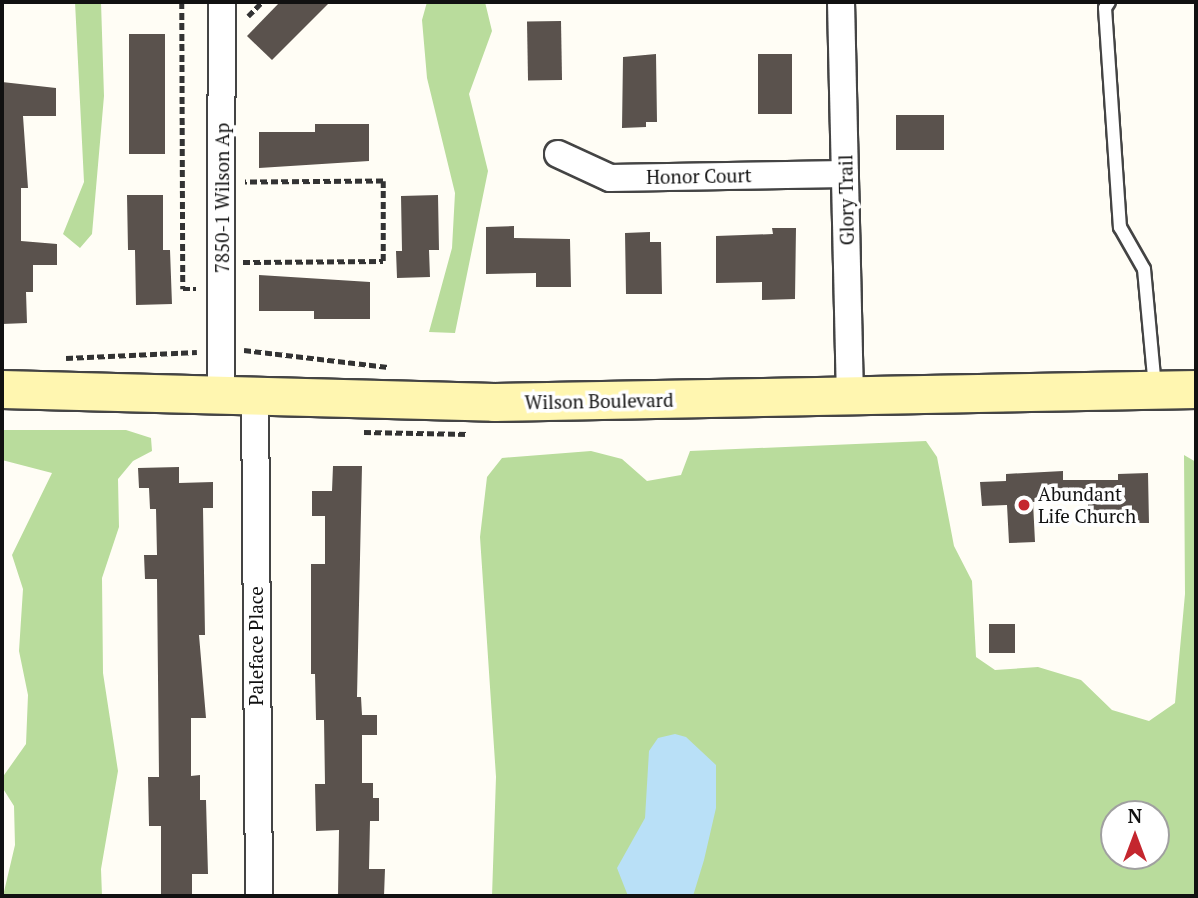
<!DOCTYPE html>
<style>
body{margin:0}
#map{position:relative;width:1198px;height:898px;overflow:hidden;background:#fffdf5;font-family:"PT Serif",serif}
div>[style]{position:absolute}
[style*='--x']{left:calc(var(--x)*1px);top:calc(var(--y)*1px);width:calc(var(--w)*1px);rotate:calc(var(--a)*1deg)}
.forest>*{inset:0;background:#b9dc9c}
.water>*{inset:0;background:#b9e0f7}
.building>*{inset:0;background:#5a524d;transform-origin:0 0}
.path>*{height:4.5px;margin-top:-2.25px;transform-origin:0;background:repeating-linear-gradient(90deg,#333 0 7px,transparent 0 10.5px)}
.roads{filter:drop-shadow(2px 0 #444) drop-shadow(-2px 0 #444) drop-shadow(0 2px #444) drop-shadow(0 -2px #444)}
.lane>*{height:12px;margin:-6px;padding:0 6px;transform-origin:6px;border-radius:6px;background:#fff}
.street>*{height:26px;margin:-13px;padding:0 13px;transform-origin:13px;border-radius:13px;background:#fff}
.secondary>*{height:37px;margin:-18.5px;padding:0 18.5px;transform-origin:18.5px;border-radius:18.5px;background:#fff6b0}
.dots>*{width:19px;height:19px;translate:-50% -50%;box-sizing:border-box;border:4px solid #fff;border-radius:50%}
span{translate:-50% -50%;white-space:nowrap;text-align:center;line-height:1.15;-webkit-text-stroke:7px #fff;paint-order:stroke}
.street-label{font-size:19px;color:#111}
.poi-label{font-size:19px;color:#111}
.left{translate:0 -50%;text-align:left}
.frame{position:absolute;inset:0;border:4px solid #111;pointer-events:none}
.north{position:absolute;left:1100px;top:800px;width:70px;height:70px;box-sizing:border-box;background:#fff;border:2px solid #a0a0a0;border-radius:50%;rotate:0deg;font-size:19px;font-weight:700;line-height:28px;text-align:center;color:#111}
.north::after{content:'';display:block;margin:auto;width:24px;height:32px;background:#c4262e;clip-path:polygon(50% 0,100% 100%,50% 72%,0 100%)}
</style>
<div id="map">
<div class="forest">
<div style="clip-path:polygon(75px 2px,101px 2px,104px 96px,92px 234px,80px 248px,63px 234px,84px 182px)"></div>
<div style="clip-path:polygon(427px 2px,485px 2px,492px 31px,469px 94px,488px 171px,455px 333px,429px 332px,452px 248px,455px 193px,427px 78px,422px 20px)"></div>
<div style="clip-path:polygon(2px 430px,126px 430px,151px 438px,152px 451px,133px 461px,118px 479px,119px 527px,102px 578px,103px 673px,118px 771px,101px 869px,102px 896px,3px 896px,15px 845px,14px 806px,2px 787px,2px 778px,26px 744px,28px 695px,19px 651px,23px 589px,12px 555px,52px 473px,2px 460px)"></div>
<div style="clip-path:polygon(evenodd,926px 441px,937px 457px,954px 546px,972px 581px,976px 657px,995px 670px,1038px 667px,1081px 680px,1112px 710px,1149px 721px,1175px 703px,1185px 594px,1184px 455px,1196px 462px,1196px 896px,492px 896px,496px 777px,480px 537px,487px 477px,502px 458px,591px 451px,622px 459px,647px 481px,681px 475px,690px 451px,926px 441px,1114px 814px,1156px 814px,1156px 856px,1114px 856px,1114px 814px)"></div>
</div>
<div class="water">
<div style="clip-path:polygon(675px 734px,686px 737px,716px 765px,716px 808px,704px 860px,693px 896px,628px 896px,617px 868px,645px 818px,649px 751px,658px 738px)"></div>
</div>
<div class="building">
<div style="clip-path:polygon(280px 2px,330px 2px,272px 60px,247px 36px)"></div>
<div style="left:561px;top:21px;width:59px;height:34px;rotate:89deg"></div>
<div style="left:129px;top:34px;width:36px;height:120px"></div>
<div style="clip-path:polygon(656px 54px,657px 122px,646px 122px,646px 127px,622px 128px,623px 57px)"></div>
<div style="left:758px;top:54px;width:34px;height:60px"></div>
<div style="clip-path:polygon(2px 82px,56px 88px,56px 116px,23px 116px,28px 188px,21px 188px,21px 241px,57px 244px,57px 265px,33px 265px,33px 292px,26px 292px,27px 323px,2px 324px)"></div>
<div style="left:944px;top:115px;width:35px;height:48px;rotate:90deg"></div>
<div style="clip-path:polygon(315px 124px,369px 124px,369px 161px,259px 168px,259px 132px,315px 132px)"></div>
<div style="clip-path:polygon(127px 195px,163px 195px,163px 250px,170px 250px,172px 304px,136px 305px,135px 250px,128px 250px)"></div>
<div style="clip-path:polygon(438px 195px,439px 250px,429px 250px,430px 277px,397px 278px,396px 251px,402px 251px,401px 196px)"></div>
<div style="clip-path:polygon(514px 226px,514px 238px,570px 239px,571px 287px,536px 287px,536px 273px,486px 274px,486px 227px)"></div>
<div style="clip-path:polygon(772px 228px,796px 228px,795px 299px,762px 300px,762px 282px,716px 283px,716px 236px,773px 234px)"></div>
<div style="clip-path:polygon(650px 232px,650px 242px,661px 242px,662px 294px,626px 294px,625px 233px)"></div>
<div style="clip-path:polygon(259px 275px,370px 282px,370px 319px,314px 319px,314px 311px,259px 311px)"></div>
<div style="clip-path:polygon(333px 466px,362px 466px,357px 697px,361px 697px,362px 715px,377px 715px,377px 735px,362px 735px,362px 783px,373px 783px,373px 798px,379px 798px,379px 821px,370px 821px,369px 869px,385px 869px,384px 896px,338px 896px,339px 830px,316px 831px,315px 784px,325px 784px,324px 720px,316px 720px,315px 674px,311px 674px,311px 564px,325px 564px,325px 516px,312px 516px,312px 491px,332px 491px)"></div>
<div style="clip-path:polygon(179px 467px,179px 483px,213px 482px,213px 508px,203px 508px,205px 635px,199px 635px,206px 718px,191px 718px,191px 776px,200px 775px,200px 800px,206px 800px,208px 874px,192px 874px,192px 896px,161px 896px,161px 826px,149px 826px,148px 777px,159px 777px,157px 579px,145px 579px,144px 555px,157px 555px,156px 509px,150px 509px,149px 488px,139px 488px,138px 468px)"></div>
<div style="clip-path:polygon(1063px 471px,1063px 480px,1118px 480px,1118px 474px,1148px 473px,1149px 523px,1124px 523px,1124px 515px,1088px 515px,1088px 499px,1033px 502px,1035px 542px,1009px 543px,1007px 505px,982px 506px,980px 482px,1006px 481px,1006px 474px)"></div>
<div style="left:989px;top:624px;width:26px;height:29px"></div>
</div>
<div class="path">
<div style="--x:182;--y:2;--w:287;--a:89.8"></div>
<div style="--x:183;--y:289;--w:13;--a:0"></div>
<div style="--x:248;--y:16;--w:20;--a:-45"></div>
<div style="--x:243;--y:262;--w:140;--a:-0.4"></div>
<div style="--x:383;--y:261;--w:80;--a:-90"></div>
<div style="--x:383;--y:181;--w:138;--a:179.6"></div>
<div style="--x:244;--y:350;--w:145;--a:6.7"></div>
<div style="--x:66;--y:358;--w:131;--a:-2.6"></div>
<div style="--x:364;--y:432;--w:104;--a:1.1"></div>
</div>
<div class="roads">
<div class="lane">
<div style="--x:1109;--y:2;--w:7;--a:124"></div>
<div style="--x:1105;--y:8;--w:220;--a:86.1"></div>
<div style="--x:1120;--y:227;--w:48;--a:60.3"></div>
<div style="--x:1144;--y:269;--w:119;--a:84.7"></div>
</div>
<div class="street">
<div style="--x:841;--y:2;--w:396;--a:88.7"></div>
<div style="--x:558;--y:154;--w:57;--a:24.8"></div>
<div style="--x:610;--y:178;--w:235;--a:-1"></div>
<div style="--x:221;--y:394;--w:392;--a:-89.9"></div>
<div style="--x:255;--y:395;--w:501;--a:89.54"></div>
</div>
<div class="secondary">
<div style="--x:2;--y:389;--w:492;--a:1.5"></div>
<div style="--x:494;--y:402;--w:702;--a:-1.06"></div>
</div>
</div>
<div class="dots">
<div style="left:1024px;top:505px;background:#c4262e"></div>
</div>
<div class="street-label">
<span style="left:699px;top:176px;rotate:-1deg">Honor Court</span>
<span style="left:222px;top:198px;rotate:-90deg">7850-1 Wilson Ap</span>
<span style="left:846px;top:200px;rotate:-91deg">Glory Trail</span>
<span style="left:599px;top:401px;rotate:-1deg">Wilson Boulevard</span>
<span style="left:256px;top:646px;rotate:-90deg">Paleface Place</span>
</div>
<div class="poi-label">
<span class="left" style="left:1038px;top:505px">Abundant<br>Life Church</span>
</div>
<div class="frame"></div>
<div class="north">N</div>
</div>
